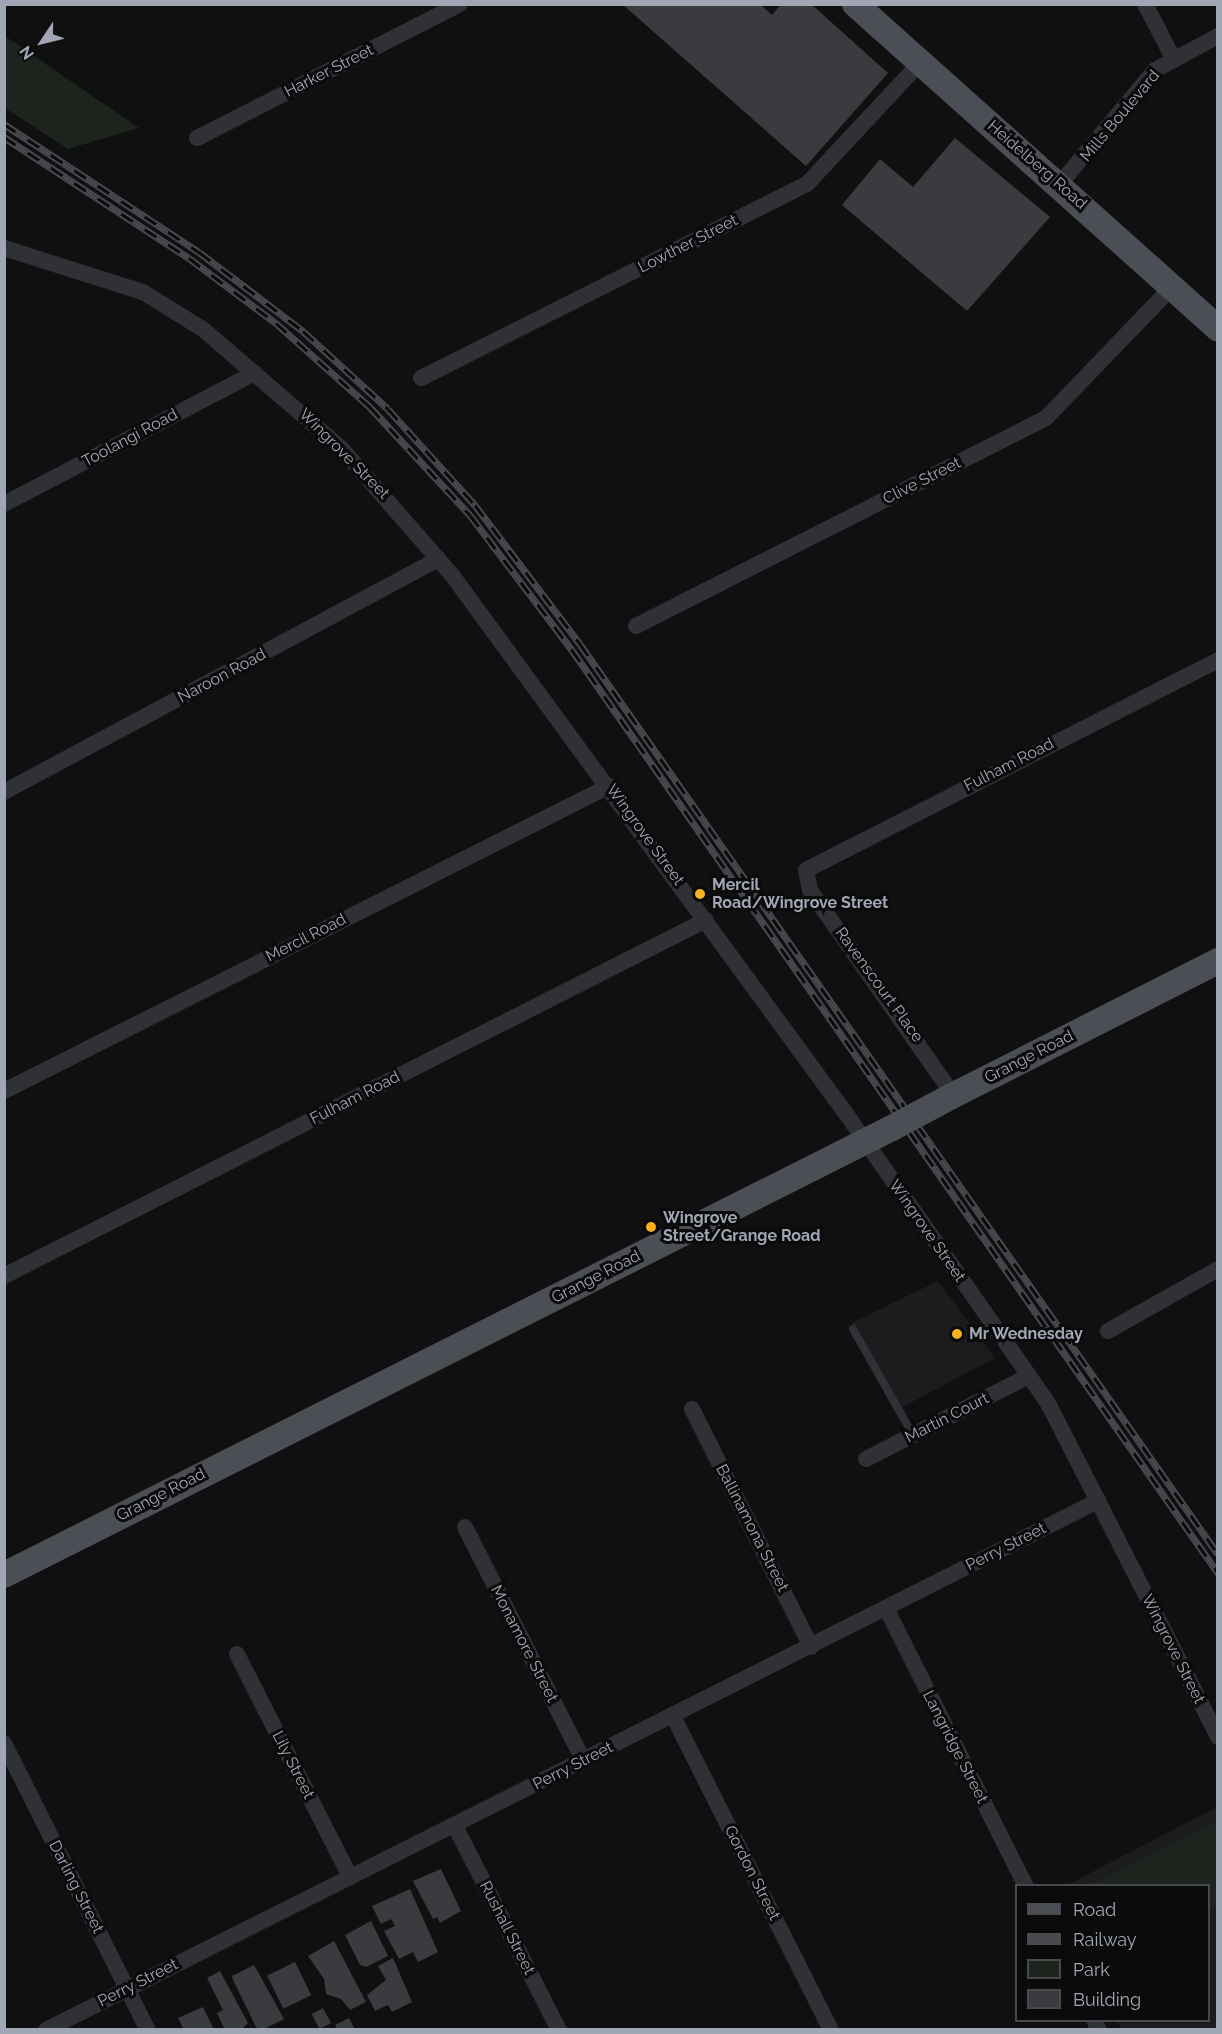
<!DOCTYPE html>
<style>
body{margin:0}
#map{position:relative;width:1222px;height:2034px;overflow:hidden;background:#101011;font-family:Raleway,sans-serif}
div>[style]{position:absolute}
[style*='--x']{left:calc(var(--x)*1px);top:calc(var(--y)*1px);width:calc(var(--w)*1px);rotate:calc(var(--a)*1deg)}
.built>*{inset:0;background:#1c1c1e}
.green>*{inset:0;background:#1c241d}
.building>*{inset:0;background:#3a3b3f;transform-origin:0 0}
.service>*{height:8px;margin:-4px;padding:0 4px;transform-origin:4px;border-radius:4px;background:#303136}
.minor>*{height:16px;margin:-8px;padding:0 8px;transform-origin:8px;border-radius:8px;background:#303136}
.primary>*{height:26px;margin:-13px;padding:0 13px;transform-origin:13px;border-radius:13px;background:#4c4e55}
.rail>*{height:7px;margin-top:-3.5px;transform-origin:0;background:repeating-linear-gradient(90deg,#0b0b0c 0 14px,#47494f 0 28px);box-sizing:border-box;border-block:2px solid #47494f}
.primary-bridge>*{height:26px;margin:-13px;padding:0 13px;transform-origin:13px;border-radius:13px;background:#4c4e55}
.dots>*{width:16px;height:16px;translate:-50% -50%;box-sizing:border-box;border:3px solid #0b0b0c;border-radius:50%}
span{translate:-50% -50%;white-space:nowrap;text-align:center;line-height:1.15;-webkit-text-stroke:6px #0b0b0c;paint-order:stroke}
.street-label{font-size:16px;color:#a0a6b3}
.poi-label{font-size:16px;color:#a0a6b3;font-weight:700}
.left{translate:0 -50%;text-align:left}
.frame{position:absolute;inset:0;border:6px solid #a0a6b3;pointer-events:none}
.legend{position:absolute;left:1015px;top:1884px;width:195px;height:138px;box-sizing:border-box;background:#0b0b0c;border:2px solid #47494f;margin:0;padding:8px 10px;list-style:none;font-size:18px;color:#a0a6b3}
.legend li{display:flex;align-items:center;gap:12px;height:30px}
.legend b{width:30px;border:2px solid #47494f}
.north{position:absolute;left:12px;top:12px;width:60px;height:60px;-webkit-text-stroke:4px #0b0b0c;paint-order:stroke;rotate:235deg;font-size:16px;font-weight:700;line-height:24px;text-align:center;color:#a0a6b3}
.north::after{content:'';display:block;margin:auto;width:21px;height:27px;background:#a0a6b3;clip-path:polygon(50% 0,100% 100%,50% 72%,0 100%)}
</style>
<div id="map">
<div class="built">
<div style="clip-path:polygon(938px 1281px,995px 1358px,901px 1408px,852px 1323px)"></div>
<div style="clip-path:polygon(1217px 1807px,1217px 2029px,1121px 2029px,1117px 2021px,1208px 2020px,1208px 1886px,1065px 1886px)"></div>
</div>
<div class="green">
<div style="clip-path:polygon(4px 36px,5px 36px,139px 128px,68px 149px,5px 108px)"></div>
<div style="clip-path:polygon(1217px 1822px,1217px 1906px,1209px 1910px,1208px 1886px,1090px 1885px)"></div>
</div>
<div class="building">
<div style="clip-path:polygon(622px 4px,760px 4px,772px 15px,781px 4px,811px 4px,888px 73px,806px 166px)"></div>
<div style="clip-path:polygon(955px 138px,1050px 217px,967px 311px,842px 205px,880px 159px,913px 187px)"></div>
<div style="clip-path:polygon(441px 1869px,461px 1911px,440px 1923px,437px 1917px,433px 1919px,413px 1881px)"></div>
<div style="clip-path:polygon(410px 1889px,438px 1952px,418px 1962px,413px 1952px,399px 1959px,384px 1931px,395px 1926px,391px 1919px,381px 1924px,372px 1906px)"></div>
<div style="clip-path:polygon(371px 1921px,388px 1956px,366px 1967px,360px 1965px,345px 1935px)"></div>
<div style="clip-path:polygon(334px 1941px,366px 2002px,350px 2010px,341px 1999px,326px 1994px,324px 1979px,308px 1956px)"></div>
<div style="clip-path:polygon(393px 1958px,412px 2002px,392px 2012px,388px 2005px,375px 2011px,367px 1995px,386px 1980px,378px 1966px)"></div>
<div style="left:295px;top:1962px;width:37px;height:31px;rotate:64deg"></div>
<div style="clip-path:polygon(254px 1965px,284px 2019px,262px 2030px,256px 2027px,233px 1980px,232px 1976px)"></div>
<div style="clip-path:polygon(220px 1971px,248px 2023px,241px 2030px,225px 2030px,217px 2013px,223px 2010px,207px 1978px)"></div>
<div style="clip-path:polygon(203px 2007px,214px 2030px,184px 2030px,178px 2018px)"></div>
<div style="left:323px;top:2008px;width:17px;height:13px;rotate:62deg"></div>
<div style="clip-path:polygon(349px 2018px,355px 2030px,338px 2030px,335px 2025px)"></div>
</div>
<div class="service">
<div style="--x:853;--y:1329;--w:122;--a:60.5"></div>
</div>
<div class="minor">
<div style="--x:1145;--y:4;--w:63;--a:62.6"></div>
<div style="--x:197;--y:138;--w:295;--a:-27"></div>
<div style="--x:1059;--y:185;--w:150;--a:-50.1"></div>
<div style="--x:1155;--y:70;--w:72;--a:-28.4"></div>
<div style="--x:4;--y:248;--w:146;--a:17.6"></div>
<div style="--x:143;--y:292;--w:72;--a:31.9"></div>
<div style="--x:204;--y:330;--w:182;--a:40.8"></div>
<div style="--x:342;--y:449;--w:167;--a:48.9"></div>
<div style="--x:452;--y:575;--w:669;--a:53.82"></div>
<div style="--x:847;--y:1115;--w:353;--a:55.1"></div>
<div style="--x:1049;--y:1405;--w:373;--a:63"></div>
<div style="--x:421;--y:378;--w:432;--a:-26.7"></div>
<div style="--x:807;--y:184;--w:166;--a:-47"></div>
<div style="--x:4;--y:504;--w:283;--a:-27.6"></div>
<div style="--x:636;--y:626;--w:460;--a:-26.9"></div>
<div style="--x:1046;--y:418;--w:183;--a:-46.1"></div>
<div style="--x:4;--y:792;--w:493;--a:-28.2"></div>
<div style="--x:4;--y:1091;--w:678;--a:-26.75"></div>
<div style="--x:954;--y:1096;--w:251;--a:-125"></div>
<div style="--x:810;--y:890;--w:20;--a:-101"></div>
<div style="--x:806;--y:870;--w:462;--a:-27"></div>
<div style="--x:4;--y:1276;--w:787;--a:-26.89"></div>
<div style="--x:1108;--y:1331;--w:126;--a:-29.4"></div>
<div style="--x:692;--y:1409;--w:266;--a:63.4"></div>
<div style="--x:866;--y:1459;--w:183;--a:-27"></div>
<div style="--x:465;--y:1527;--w:261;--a:63.1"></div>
<div style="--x:886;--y:1608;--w:311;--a:63.3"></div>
<div style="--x:237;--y:1654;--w:250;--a:63.1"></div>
<div style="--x:673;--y:1716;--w:352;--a:63.3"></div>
<div style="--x:4;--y:1743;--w:321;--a:63.4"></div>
<div style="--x:455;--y:1826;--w:229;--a:63"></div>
<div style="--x:1094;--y:2020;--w:11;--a:63"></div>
<div style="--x:46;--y:2030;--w:1178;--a:-26.7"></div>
</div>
<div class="primary">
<div style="--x:855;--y:4;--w:487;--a:41.8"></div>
<div style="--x:950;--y:1097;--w:301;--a:-26.9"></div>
<div style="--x:4;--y:1575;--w:992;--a:-26.72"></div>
</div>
<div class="rail">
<div style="--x:4;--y:124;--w:233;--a:33.3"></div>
<div style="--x:199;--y:252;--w:131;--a:37.2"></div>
<div style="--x:303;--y:331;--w:115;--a:42.5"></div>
<div style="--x:388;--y:409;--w:130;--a:47.8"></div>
<div style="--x:475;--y:505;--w:174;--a:52.9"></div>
<div style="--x:580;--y:644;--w:1111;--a:54.97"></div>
<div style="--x:4;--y:137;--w:221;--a:33.2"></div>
<div style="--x:189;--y:258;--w:109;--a:36.8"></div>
<div style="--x:276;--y:323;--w:126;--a:41.8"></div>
<div style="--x:370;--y:407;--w:147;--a:47.2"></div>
<div style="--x:470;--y:515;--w:169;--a:52.9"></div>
<div style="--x:572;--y:650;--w:1127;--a:55.01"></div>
</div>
<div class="primary-bridge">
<div style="--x:890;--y:1129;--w:68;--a:-28.1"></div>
</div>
<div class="dots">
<div style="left:700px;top:894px;background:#fbb11e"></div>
<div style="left:651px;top:1227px;background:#fbb11e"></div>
<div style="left:957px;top:1334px;background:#fbb11e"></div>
</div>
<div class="street-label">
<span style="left:329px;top:71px;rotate:-27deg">Harker Street</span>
<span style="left:1120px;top:116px;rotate:-50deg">Mills Boulevard</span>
<span style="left:1037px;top:165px;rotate:41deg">Heidelberg Road</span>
<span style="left:688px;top:244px;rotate:-27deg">Lowther Street</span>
<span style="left:130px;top:438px;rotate:-28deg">Toolangi Road</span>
<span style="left:344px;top:454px;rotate:45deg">Wingrove Street</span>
<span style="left:922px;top:481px;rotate:-27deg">Clive Street</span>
<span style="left:222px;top:676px;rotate:-28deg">Naroon Road</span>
<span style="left:1009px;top:765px;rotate:-27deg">Fulham Road</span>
<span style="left:645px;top:835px;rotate:54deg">Wingrove Street</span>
<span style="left:306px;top:938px;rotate:-27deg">Mercil Road</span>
<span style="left:879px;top:985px;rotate:54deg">Ravenscourt Place</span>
<span style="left:1029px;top:1057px;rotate:-27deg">Grange Road</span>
<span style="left:355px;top:1098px;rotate:-27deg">Fulham Road</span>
<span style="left:927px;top:1231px;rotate:55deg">Wingrove Street</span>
<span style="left:596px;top:1277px;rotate:-27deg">Grange Road</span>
<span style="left:947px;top:1418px;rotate:-27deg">Martin Court</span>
<span style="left:161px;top:1495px;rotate:-27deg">Grange Road</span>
<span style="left:752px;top:1528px;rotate:63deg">Ballinamona Street</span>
<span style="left:1006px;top:1547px;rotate:-27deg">Perry Street</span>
<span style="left:524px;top:1644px;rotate:63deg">Monamore Street</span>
<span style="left:1173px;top:1649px;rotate:63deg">Wingrove Street</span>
<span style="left:955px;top:1747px;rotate:63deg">Langridge Street</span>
<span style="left:293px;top:1765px;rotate:63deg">Lily Street</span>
<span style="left:573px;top:1766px;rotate:-27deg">Perry Street</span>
<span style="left:752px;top:1873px;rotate:63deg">Gordon Street</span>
<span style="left:76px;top:1887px;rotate:63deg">Darling Street</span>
<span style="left:507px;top:1928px;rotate:63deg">Rushall Street</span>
<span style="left:138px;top:1983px;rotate:-27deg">Perry Street</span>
</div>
<div class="poi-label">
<span class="left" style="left:712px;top:894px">Mercil<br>Road/Wingrove Street</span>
<span class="left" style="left:663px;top:1227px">Wingrove<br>Street/Grange Road</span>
<span class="left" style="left:969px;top:1334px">Mr Wednesday</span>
</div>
<div class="frame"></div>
<ul class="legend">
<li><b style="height:8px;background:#4c4e55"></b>Road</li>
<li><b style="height:8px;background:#47494f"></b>Railway</li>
<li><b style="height:16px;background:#1c241d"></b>Park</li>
<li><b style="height:16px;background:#3a3b3f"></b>Building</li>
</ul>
<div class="north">N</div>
</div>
